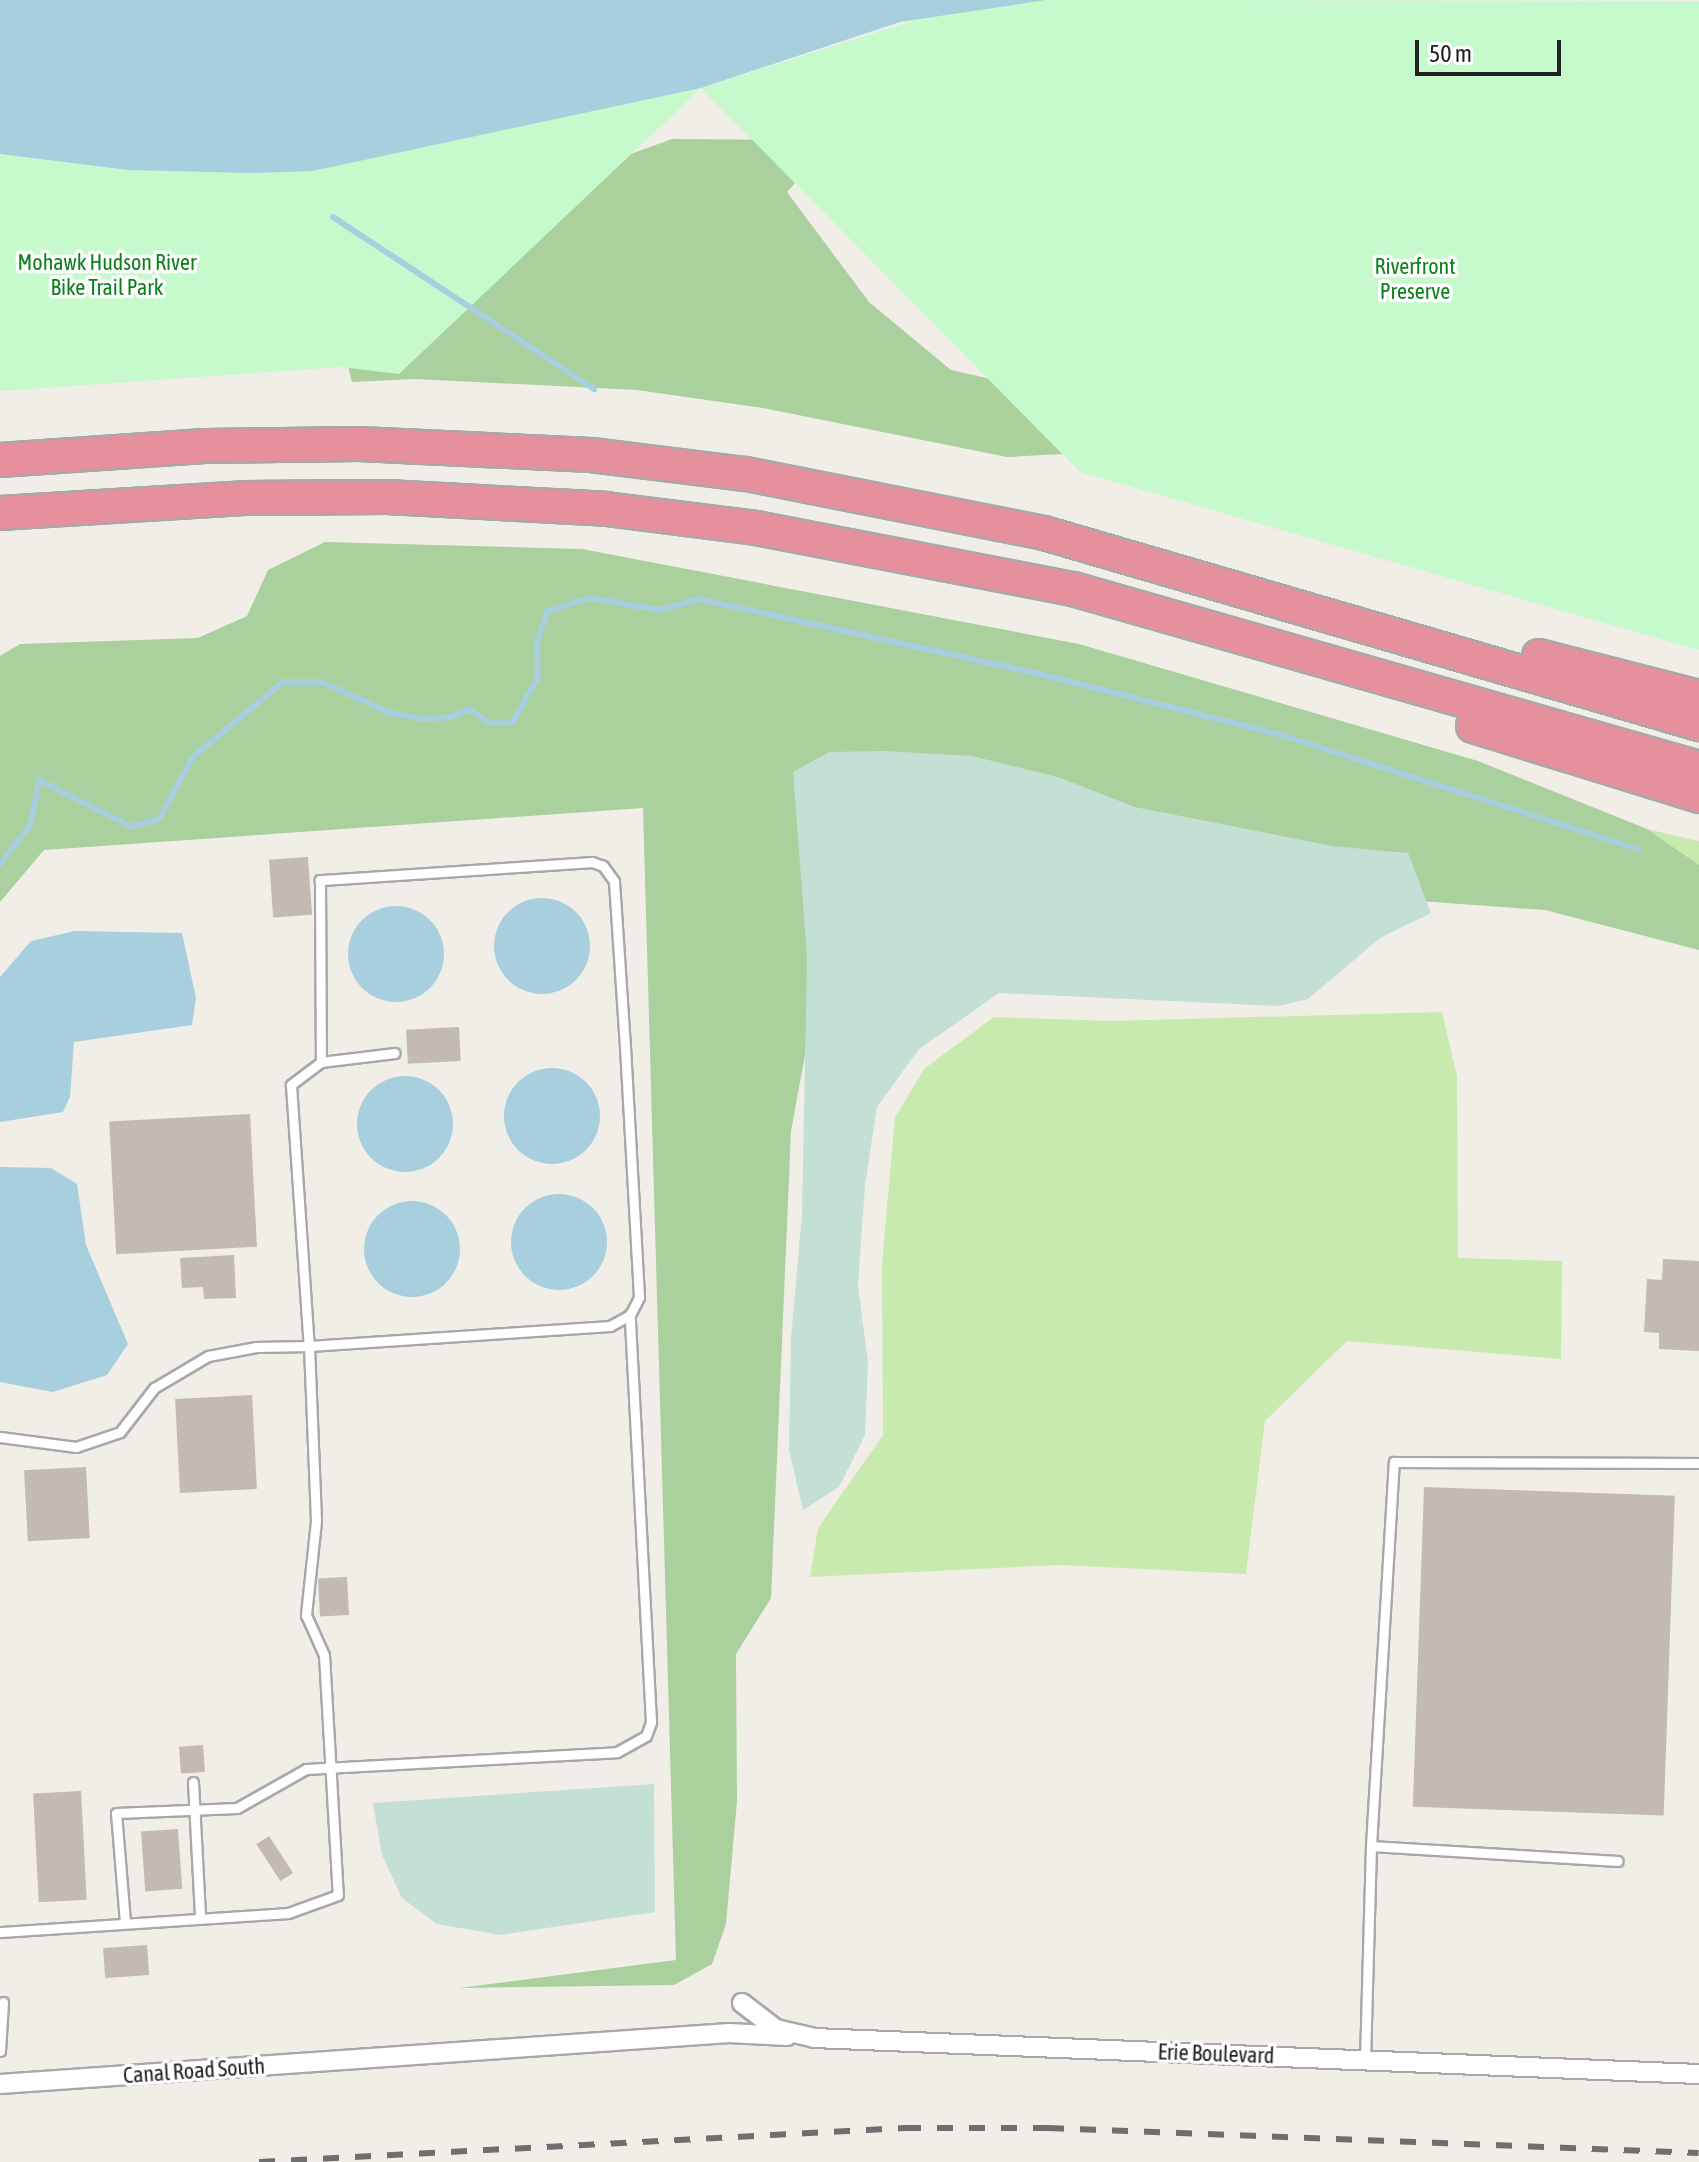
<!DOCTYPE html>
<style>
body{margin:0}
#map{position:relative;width:1699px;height:2162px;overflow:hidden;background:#f1eee7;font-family:"Asap Condensed",sans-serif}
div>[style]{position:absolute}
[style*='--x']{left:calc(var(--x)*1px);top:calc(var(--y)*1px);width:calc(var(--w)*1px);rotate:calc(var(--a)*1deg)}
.grass>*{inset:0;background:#c9eaae}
.forest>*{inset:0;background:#a9d09d}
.wetland>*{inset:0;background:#c4dfd4}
.park>*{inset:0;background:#c6f9cc}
.water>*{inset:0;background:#a8cfde}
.round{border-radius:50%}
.stream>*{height:6px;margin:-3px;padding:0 3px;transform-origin:3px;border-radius:3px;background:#a8cfde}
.building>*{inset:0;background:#c2bab3;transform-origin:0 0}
.roads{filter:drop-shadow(2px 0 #a8a8a8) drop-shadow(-2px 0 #a8a8a8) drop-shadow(0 2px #a8a8a8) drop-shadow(0 -2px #a8a8a8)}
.lane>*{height:9px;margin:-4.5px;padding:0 4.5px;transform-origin:4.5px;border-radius:4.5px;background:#fff}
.street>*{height:18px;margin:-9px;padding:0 9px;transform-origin:9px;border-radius:9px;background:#fff}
.highway>*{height:32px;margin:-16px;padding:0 16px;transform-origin:16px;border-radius:16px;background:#e7909d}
.rail>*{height:6px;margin-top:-3px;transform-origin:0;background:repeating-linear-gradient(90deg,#6f6f6f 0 16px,transparent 0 32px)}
span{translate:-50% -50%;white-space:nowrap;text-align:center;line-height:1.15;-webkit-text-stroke:7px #fff;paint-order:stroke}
.park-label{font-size:22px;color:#0d801b}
.street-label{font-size:22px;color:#212121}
.scale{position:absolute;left:1415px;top:40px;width:146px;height:36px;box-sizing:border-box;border:4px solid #212121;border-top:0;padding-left:10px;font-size:24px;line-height:28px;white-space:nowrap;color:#212121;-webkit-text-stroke:6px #fff;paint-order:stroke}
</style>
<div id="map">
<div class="grass">
<div style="clip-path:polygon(1647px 829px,1699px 841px,1699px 865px)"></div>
<div style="clip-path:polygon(1442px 1012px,1457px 1076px,1458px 1258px,1562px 1261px,1561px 1359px,1347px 1341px,1265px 1421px,1246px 1574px,1060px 1565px,810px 1577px,818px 1528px,883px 1435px,882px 1264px,895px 1117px,925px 1068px,994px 1017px,1111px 1021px)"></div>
</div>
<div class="forest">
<div style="clip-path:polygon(672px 139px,815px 140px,813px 163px,787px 192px,869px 302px,951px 370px,1034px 389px,1099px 452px,1007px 457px,763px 408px,637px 390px,415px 379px,352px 382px,334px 310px,584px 171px)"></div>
<div style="clip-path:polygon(325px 542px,582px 549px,1079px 644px,1478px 761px,1647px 829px,1699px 865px,1699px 950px,1545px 910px,1392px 899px,829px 925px,791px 1131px,771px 1598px,736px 1654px,737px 1801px,726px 1924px,712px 1964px,674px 1985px,459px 1988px,676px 1960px,643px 808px,44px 850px,0 902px,0 656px,20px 644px,198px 638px,247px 616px,268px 570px)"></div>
</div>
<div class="wetland">
<div style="clip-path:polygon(886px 751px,972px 756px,1058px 777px,1135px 807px,1332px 846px,1408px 853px,1431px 913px,1380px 938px,1308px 999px,1279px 1006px,999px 993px,919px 1049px,877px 1107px,865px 1185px,858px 1285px,868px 1363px,865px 1435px,839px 1487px,803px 1510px,789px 1450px,791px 1338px,802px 1215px,807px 957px,793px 772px,829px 752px)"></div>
<div style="clip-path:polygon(654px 1784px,655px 1912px,500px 1935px,437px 1924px,402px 1898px,382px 1855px,373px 1803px)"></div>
</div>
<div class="park">
<div style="clip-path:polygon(1046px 0,1699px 1px,1699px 650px,1080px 472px,701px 88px,399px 374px,340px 367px,0 391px,0 154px,128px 170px,313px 171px,701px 88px,944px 11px)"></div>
</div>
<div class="water">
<div style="clip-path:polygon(0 0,1046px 0,900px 22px,701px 88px,313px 171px,252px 173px,128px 170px,0 154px)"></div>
<div class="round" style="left:494px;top:898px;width:96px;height:96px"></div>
<div class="round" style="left:348px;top:906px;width:96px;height:96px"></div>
<div style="clip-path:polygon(75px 931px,182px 933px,196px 998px,192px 1025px,74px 1042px,70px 1097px,63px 1112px,0 1122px,0 977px,31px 941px)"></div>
<div class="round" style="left:504px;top:1068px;width:96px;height:96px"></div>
<div class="round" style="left:357px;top:1076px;width:96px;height:96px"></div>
<div style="clip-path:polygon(0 1167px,51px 1168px,77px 1184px,86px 1245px,128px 1344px,107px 1375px,53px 1392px,0 1382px)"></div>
<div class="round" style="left:511px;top:1194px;width:96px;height:96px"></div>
<div class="round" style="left:364px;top:1201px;width:96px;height:96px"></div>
</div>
<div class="stream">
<div style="--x:333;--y:217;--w:313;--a:33.4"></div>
<div style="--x:0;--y:864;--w:51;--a:-52.2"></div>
<div style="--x:31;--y:824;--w:45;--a:-79.7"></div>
<div style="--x:39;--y:780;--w:104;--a:26.8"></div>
<div style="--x:132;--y:827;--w:28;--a:-17"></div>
<div style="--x:159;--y:819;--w:71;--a:-61.3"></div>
<div style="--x:193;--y:757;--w:117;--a:-39.8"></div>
<div style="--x:283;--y:682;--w:39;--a:0"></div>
<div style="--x:322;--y:682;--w:75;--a:24.5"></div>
<div style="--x:390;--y:713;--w:35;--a:10"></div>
<div style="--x:424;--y:719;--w:28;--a:-4"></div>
<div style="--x:452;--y:717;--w:19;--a:-25"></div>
<div style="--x:469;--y:709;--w:25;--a:34"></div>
<div style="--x:490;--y:723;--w:22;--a:0"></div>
<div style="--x:512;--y:723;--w:53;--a:-60.5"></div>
<div style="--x:538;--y:677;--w:35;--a:-92"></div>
<div style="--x:537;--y:642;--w:33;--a:-72"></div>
<div style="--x:547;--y:611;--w:45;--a:-16.8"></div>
<div style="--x:590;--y:598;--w:71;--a:9.7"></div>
<div style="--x:660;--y:610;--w:41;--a:-15.8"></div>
<div style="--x:699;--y:599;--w:332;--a:12.4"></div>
<div style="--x:1023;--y:670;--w:266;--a:14.1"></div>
<div style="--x:1281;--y:735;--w:375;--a:17.7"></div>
</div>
<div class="building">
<div style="left:308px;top:857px;width:58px;height:39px;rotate:86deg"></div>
<div style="left:459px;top:1027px;width:34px;height:53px;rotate:87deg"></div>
<div style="left:250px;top:1114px;width:133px;height:141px;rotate:87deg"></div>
<div style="clip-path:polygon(234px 1255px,236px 1298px,204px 1299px,203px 1287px,182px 1288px,180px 1258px)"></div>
<div style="clip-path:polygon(1663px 1259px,1699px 1261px,1699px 1351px,1659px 1349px,1659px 1333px,1644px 1332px,1647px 1279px,1662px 1280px)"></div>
<div style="left:252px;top:1395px;width:94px;height:77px;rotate:87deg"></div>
<div style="left:86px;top:1467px;width:71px;height:62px;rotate:87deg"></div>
<div style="left:1424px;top:1487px;width:251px;height:320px;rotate:2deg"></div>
<div style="left:347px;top:1577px;width:38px;height:29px;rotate:87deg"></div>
<div style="left:203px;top:1745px;width:27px;height:24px;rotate:86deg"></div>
<div style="left:81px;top:1791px;width:109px;height:48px;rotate:87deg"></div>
<div style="left:178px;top:1829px;width:60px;height:37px;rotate:86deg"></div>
<div style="left:269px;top:1836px;width:44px;height:15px;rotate:57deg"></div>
<div style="left:147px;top:1945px;width:30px;height:44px;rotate:86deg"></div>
</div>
<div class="roads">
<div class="lane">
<div style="--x:321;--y:1062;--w:74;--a:-7"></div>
<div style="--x:0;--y:1437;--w:77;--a:7.5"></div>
<div style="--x:76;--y:1447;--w:46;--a:-18.8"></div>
<div style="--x:120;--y:1432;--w:56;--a:-52.3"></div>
<div style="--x:154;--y:1388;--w:63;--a:-30.7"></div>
<div style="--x:208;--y:1356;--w:49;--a:-10.6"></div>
<div style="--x:256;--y:1347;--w:53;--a:-1.1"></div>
<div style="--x:309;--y:1346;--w:302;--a:-3.8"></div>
<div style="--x:610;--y:1326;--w:23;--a:-29"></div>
<div style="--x:630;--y:1315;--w:20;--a:-63"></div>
<div style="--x:639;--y:1297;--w:250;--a:-93.2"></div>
<div style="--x:625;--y:1047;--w:166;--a:-93.8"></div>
<div style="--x:614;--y:881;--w:19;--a:-126"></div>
<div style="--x:603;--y:866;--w:12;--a:-160"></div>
<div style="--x:592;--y:862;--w:273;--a:176.2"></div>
<div style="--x:320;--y:880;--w:182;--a:89.7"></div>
<div style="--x:321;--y:1062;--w:38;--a:143"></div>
<div style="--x:291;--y:1085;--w:262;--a:86.1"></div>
<div style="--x:309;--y:1346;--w:175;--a:87.7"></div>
<div style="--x:316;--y:1521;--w:95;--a:96.1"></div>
<div style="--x:306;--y:1615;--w:44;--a:65.8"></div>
<div style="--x:324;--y:1655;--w:240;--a:86.7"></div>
<div style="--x:338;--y:1895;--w:53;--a:160.2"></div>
<div style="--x:288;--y:1913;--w:289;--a:176.2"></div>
<div style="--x:193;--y:1782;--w:134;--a:87"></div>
<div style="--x:1371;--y:1846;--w:247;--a:3.5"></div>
<div style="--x:125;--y:1922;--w:109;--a:-94.7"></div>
<div style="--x:116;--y:1813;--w:121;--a:-2.4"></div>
<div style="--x:237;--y:1808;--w:79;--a:-29.5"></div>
<div style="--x:306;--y:1769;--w:311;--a:-3.1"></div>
<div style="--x:617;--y:1752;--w:33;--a:-29"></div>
<div style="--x:646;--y:1736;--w:15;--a:-70"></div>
<div style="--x:651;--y:1722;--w:408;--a:-93"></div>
<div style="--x:0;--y:2051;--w:49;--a:-86.5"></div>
<div style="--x:1365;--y:2060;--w:214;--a:-88.4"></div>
<div style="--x:1371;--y:1846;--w:385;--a:-86.6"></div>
<div style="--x:1394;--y:1462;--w:305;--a:0.2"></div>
</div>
<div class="street">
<div style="--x:742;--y:2003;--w:43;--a:37.4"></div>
<div style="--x:776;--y:2029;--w:39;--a:13"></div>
<div style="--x:814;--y:2038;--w:886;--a:2.33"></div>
<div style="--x:0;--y:2084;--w:731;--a:-4"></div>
<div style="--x:729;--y:2033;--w:58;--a:3"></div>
</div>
<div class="highway">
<div style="--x:0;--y:460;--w:205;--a:-3.9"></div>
<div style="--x:205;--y:446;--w:154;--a:-0.7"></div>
<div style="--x:359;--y:444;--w:232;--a:2.7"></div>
<div style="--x:591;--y:455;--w:156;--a:7"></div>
<div style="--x:746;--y:474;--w:304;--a:11.2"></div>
<div style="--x:1044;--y:533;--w:682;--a:16.26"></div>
<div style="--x:0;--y:513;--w:244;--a:-3.5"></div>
<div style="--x:244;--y:498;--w:143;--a:-0.4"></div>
<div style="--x:387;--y:497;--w:219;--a:3.1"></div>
<div style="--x:606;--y:509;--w:151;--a:7.2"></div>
<div style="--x:756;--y:528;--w:323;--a:10.9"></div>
<div style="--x:1073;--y:589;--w:651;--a:15.96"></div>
<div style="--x:1539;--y:656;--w:165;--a:14.4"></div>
<div style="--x:1473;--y:726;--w:237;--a:17.2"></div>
</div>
</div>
<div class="rail">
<div style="--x:259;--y:2162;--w:647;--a:-3.01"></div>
<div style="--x:905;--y:2128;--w:143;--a:0"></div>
<div style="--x:1048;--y:2128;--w:651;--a:2.2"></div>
</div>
<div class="park-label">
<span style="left:107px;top:275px">Mohawk Hudson River<br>Bike Trail Park</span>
<span style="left:1415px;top:279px">Riverfront<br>Preserve</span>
</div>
<div class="street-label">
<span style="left:1216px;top:2054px;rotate:2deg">Erie Boulevard</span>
<span style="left:194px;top:2071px;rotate:-4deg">Canal Road South</span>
</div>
<div class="scale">50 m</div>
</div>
